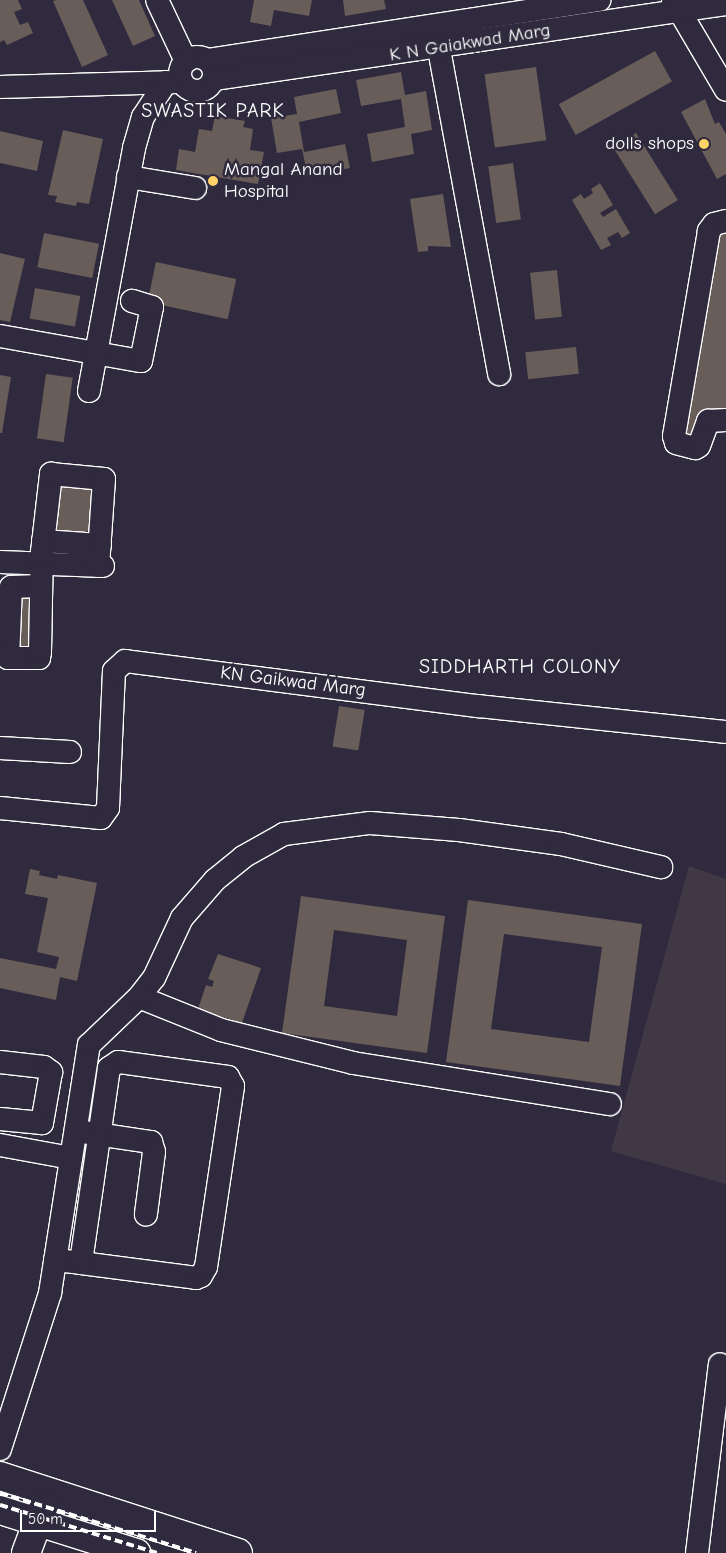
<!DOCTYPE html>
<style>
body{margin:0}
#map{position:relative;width:726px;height:1553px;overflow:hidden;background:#2f2a3d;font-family:"Comic Neue",sans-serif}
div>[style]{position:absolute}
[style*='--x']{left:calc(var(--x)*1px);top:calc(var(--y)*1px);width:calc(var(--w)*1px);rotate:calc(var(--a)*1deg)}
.built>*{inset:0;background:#403945}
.building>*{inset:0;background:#695d59;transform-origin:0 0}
.roads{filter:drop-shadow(1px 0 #fff) drop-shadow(-1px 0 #fff) drop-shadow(0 1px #fff) drop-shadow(0 -1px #fff)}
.minor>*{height:22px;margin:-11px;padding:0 11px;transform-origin:11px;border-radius:11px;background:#2f2a3d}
.minor>.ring{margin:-11px;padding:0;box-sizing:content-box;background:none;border:22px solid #2f2a3d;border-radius:50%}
.major>*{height:28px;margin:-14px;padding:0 14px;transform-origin:14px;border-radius:14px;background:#2f2a3d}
.rail>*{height:4px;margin-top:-2px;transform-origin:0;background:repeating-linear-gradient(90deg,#fff 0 8px,transparent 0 12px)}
.dots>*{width:14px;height:14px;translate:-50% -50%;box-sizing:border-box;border:2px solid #2f2a3d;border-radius:50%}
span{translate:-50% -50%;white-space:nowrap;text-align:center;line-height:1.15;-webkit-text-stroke:5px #2f2a3d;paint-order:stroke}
.street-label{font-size:19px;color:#fff}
.poi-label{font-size:19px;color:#fff}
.right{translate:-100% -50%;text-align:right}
.left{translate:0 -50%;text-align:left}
.neighbourhood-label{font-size:20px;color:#fff;letter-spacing:1px}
.scale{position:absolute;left:20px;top:1510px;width:136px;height:22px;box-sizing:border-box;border:2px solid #fff;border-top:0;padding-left:6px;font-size:15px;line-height:18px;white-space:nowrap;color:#fff;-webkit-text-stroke:4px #2f2a3d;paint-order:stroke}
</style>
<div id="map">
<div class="built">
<div style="clip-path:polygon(689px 866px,726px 879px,726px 1184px,611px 1151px)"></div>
</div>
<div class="building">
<div style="clip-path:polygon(0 0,18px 0,22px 9px,14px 12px,20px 25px,28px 22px,33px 33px,7px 45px,4px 40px,0 42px)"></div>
<div style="clip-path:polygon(56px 0,83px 0,108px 55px,82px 67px,53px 1px)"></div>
<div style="clip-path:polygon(112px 0,139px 0,155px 36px,133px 46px)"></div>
<div style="clip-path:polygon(254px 0,312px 0,309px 16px,274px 10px,271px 26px,250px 22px)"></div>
<div style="clip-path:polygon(343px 0,384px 0,386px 9px,345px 16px)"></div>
<div style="left:655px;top:51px;width:35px;height:110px;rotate:61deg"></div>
<div style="left:536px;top:67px;width:74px;height:52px;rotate:82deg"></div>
<div style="clip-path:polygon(401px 72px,405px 95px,426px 91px,432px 130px,411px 134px,414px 154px,372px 162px,367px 134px,405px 127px,401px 99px,361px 106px,356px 80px)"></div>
<div style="clip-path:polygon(336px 89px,341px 113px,299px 122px,304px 152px,345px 144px,350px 168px,308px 177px,302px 149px,277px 153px,271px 118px,297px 114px,294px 97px)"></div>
<div style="clip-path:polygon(705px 99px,715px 124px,719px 122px,726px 134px,726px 174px,717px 179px,681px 112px)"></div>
<div style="clip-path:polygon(215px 116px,245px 121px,243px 127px,253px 129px,250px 150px,264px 152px,258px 184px,176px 170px,179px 149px,195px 152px,199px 129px,212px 131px)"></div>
<div style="clip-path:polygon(63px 130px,103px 139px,89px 204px,77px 202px,76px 206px,55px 202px,57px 196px,48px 195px)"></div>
<div style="clip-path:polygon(0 131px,43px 141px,37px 171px,0 163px)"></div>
<div style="left:636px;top:133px;width:79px;height:27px;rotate:58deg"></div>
<div style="left:513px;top:163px;width:57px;height:25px;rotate:82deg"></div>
<div style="clip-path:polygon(600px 183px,613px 205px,600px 213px,603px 217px,616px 209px,630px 233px,622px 238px,618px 232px,607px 238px,611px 245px,601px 250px,572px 200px,581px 194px,584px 199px,593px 193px,591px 189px)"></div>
<div style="clip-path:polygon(443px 194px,451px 247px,428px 246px,428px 251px,418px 252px,410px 199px)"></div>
<div style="clip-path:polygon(714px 231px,726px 233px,726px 417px,697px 444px,680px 441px)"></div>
<div style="left:44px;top:233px;width:56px;height:35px;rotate:11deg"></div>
<div style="clip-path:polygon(0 253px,25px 259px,10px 322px,0 320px)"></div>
<div style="left:156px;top:262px;width:82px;height:41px;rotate:12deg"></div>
<div style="left:557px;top:270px;width:47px;height:27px;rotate:84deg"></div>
<div style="left:35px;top:288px;width:46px;height:31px;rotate:10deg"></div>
<div style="left:576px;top:347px;width:27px;height:51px;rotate:84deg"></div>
<div style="left:46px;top:374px;width:27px;height:65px;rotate:8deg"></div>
<div style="clip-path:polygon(0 375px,11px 377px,2px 433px,0 433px)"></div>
<div style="clip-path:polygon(51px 478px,102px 488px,97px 532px,86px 531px,85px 539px,50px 536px)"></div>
<div style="left:12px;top:589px;width:28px;height:66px;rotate:2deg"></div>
<div style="left:339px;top:706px;width:26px;height:41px;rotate:9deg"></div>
<div style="clip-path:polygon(30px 869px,40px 871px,39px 875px,57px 879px,58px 875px,97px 883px,77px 981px,60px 977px,56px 1000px,0 988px,0 958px,56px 969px,59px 957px,37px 952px,48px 898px,25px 894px)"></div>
<div style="clip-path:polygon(evenodd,301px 896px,445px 916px,427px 1053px,282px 1033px,301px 896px,334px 930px,407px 940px,397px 1016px,324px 1006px,334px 930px)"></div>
<div style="clip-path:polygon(evenodd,468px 900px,642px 924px,620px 1086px,446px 1062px,468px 900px,504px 934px,602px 947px,589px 1042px,491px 1029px,504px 934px)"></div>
<div style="clip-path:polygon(218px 954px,261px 968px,242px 1023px,198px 1009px,206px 985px,212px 987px,214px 981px,208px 979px)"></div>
</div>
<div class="roads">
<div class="minor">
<div style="--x:157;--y:0;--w:68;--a:64.6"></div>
<div style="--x:673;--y:0;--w:104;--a:59.5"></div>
<div style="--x:436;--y:33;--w:347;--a:79.5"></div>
<div class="ring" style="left:180px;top:57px;width:12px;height:12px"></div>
<div style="--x:207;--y:60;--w:397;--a:-8.7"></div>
<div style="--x:214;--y:79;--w:517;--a:-8.33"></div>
<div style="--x:0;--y:87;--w:176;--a:-1.6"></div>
<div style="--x:128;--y:177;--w:68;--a:9.3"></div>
<div style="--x:726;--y:221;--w:12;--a:166"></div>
<div style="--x:714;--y:224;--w:9;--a:126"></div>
<div style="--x:709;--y:231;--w:208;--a:99.7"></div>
<div style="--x:674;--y:436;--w:7;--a:74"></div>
<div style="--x:676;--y:443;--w:20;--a:15"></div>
<div style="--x:695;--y:448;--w:4;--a:-27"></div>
<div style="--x:699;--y:446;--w:27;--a:-70"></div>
<div style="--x:708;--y:421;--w:18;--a:-3"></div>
<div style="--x:0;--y:336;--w:143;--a:10.1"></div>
<div style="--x:141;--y:361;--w:55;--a:-78.5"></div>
<div style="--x:152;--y:307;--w:21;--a:-163"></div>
<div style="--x:89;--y:391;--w:247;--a:-79.5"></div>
<div style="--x:134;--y:148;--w:32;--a:-74"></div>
<div style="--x:143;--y:117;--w:42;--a:-56.7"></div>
<div style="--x:43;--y:541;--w:57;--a:4"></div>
<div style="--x:0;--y:562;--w:103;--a:2.2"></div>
<div style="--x:41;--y:586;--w:30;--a:178"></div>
<div style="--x:11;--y:587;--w:71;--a:92.4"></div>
<div style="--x:8;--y:658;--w:31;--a:0"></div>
<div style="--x:39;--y:658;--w:6;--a:-81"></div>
<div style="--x:40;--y:652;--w:100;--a:-88.9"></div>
<div style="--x:42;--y:552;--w:79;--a:-83.4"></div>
<div style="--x:51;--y:474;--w:53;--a:5.4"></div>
<div style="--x:104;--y:479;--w:87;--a:93.9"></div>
<div style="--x:0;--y:748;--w:70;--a:3.3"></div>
<div style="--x:0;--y:808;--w:101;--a:5.7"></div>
<div style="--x:101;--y:818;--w:12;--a:-55"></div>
<div style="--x:108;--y:808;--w:137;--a:-87.5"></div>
<div style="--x:114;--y:671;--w:15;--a:-42"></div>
<div style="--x:125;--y:661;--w:356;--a:7.3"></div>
<div style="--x:478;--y:706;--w:249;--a:6"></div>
<div style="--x:139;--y:997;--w:88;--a:21.9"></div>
<div style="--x:221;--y:1030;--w:136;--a:14"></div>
<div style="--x:353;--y:1063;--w:260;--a:9.1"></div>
<div style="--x:0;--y:1062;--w:44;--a:6.5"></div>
<div style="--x:44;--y:1067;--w:9;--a:36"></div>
<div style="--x:51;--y:1072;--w:52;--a:100"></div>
<div style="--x:42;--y:1123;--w:42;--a:-174.6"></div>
<div style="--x:83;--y:1132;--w:69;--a:8.4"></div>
<div style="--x:151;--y:1142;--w:10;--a:73"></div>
<div style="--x:154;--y:1152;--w:63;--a:97.4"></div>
<div style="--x:0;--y:1145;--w:72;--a:10.4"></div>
<div style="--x:55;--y:1260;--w:19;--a:6"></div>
<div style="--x:74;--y:1262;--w:7;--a:8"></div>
<div style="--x:81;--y:1263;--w:116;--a:7.4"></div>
<div style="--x:196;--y:1278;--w:5;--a:-22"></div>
<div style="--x:201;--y:1276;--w:10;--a:-61"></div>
<div style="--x:206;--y:1267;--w:183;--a:-81.5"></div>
<div style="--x:233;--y:1086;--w:10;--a:-119"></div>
<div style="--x:228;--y:1077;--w:111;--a:-172.2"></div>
<div style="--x:118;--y:1062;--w:11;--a:146"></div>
<div style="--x:109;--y:1068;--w:197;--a:98.2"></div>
<div style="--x:0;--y:1449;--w:164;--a:-72.2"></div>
<div style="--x:50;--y:1293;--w:251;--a:-81.1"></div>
<div style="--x:89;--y:1045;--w:69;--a:-43.8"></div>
<div style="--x:139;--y:997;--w:24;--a:-52"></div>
<div style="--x:154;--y:978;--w:66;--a:-65"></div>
<div style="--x:182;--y:918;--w:50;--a:-49"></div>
<div style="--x:215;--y:880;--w:36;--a:-39"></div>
<div style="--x:243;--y:857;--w:47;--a:-29.3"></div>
<div style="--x:284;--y:834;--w:87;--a:-7.3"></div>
<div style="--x:370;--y:823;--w:89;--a:4.5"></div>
<div style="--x:459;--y:830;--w:103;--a:7.8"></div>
<div style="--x:561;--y:844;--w:103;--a:13"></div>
<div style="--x:697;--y:1553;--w:190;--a:-83.1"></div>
</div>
<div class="major">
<div style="--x:0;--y:1476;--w:250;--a:17.9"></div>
<div style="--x:0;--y:1510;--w:143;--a:17.5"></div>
<div style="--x:26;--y:1553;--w:51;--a:-69.4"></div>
</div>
</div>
<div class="rail">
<div style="--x:0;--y:1493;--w:205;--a:17"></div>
<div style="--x:0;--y:1505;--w:164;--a:17"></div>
</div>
<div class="dots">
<div style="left:704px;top:144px;background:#ffd166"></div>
<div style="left:213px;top:181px;background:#ffd166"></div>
</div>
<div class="street-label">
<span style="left:470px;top:43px;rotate:-9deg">K N Gaiakwad Marg</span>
<span style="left:293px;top:682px;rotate:7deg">KN Gaikwad Marg</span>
</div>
<div class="poi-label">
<span class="right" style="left:694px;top:144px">dolls shops</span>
<span class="left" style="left:224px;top:181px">Mangal Anand<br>Hospital</span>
</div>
<div class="neighbourhood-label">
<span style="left:213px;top:110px">SWASTIK PARK</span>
<span style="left:520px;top:666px">SIDDHARTH COLONY</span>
</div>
<div class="scale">50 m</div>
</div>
